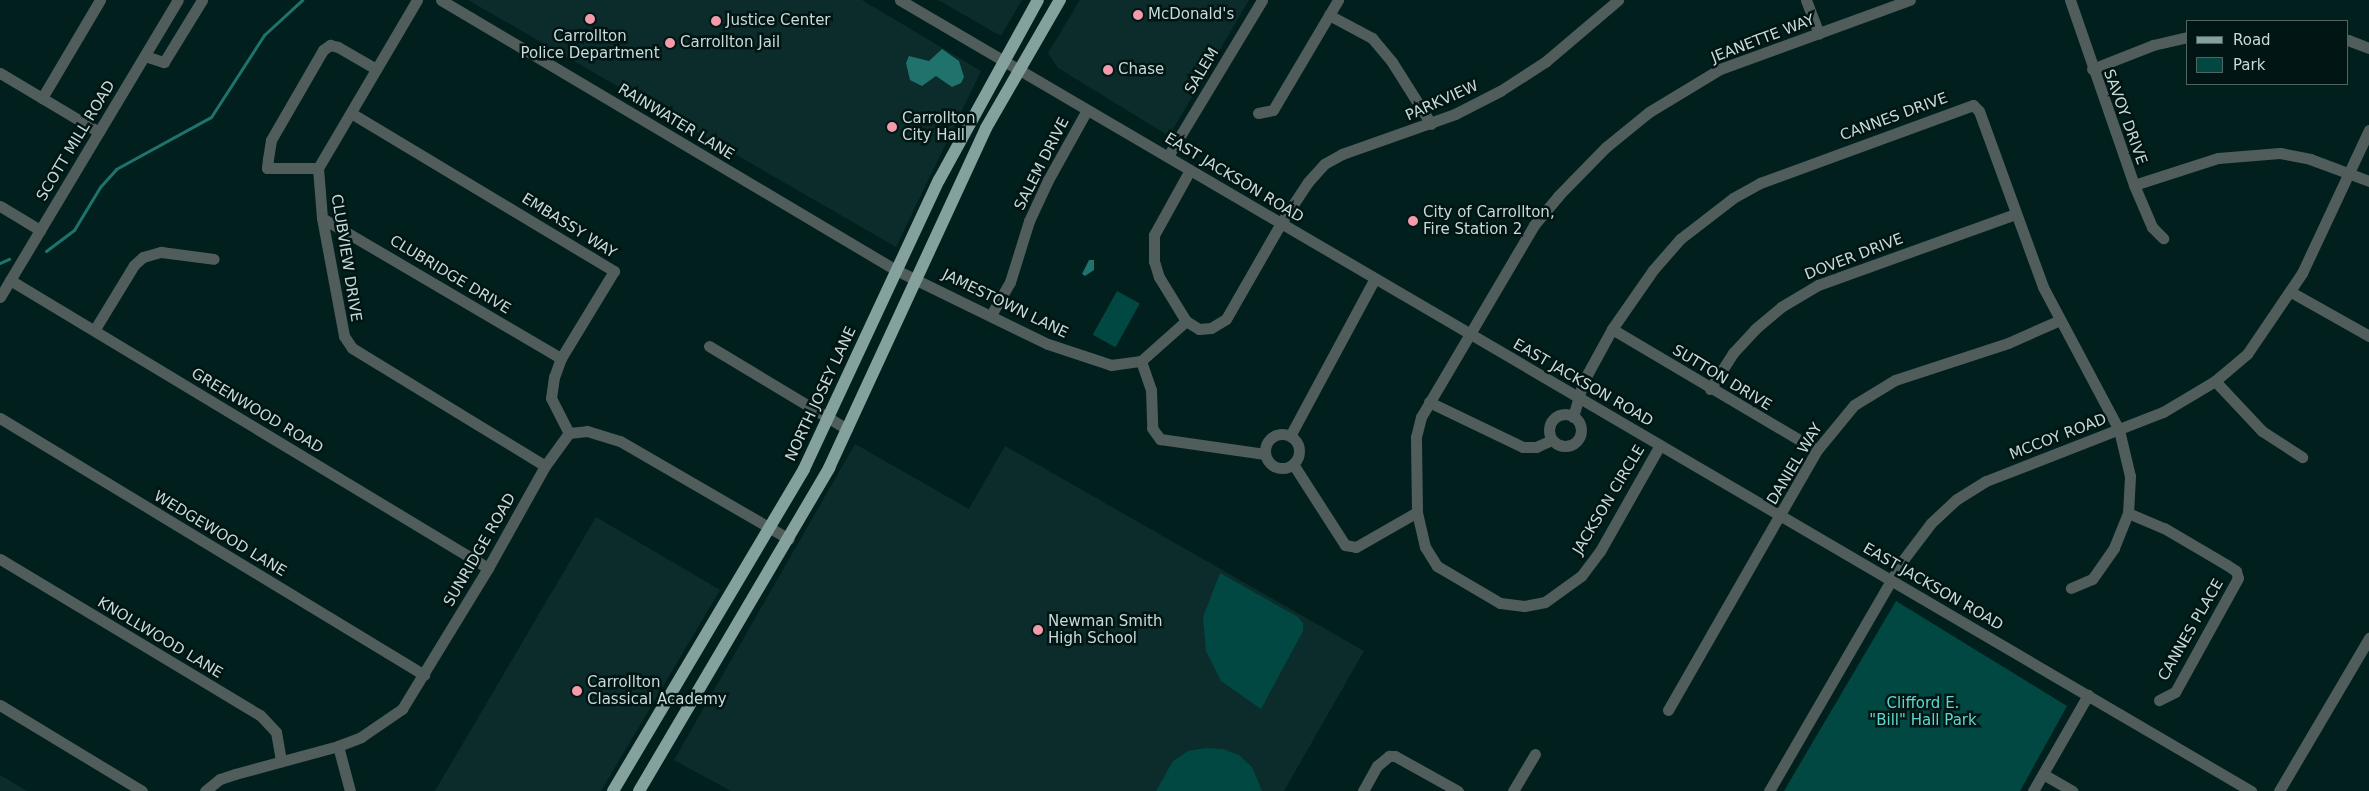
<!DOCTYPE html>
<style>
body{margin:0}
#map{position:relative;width:2369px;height:791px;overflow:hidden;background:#01201d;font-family:"DejaVu Sans",sans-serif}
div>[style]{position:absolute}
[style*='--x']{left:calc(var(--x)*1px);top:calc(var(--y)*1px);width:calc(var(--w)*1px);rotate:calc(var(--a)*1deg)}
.built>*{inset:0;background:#0b2c2a}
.green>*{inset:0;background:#014843;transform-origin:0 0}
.water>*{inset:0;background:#1f736c}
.stream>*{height:3px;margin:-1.5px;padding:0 1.5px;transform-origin:1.5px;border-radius:1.5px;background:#1f736c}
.minor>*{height:11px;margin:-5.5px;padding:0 5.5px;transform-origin:5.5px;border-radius:5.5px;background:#505d5b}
.minor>.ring{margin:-5.5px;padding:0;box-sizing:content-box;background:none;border:11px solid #505d5b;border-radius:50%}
.major>*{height:12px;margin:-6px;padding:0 6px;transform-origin:6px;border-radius:6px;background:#84a19d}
.dots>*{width:14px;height:14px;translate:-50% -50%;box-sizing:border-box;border:2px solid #011614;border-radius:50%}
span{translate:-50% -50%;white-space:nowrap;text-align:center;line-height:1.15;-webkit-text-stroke:5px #011614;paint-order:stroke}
.poi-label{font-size:15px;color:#c9dad7}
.left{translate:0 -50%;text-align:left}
.street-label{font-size:15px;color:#c9dad7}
.park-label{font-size:15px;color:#60d7cc}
.legend{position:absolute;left:2186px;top:20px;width:162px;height:65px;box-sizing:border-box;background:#011614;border:1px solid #516462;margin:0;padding:6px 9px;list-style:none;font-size:15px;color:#c9dad7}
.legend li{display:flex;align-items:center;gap:10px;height:25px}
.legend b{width:25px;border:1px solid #516462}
</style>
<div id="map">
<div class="built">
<div style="clip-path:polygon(468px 0,862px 0,981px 71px,896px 247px)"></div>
<div style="clip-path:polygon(938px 0,1022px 0,1001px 36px)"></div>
<div style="clip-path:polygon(1080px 0,1249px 0,1169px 136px,1058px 68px,1048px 53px)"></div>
<div style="clip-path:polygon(855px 444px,969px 509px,1005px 446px,1364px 651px,1284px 791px,731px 791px,674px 760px)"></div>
<div style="clip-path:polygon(596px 517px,720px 590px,601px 791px,435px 791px)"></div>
<div style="clip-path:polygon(0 775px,27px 791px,0 791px)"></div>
</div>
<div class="green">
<div style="left:1117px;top:291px;width:26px;height:50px;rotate:29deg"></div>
<div style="clip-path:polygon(1220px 573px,1298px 617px,1303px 623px,1303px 631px,1261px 709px,1221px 681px,1206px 651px,1203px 617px)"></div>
<div style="clip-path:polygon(1896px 601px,2067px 706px,2020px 791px,1784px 791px)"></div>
<div style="clip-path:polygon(1206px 748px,1223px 749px,1239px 755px,1252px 767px,1262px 791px,1156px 791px,1173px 761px,1188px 751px)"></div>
</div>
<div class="water">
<div style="clip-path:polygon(942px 49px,959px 61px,964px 77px,961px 83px,952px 87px,936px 76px,922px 86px,910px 80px,906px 63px,909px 56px,929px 61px)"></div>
<div style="clip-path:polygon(1089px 260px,1094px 260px,1094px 270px,1085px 276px,1082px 274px)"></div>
</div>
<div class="stream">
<div style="--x:46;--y:251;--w:35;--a:-37"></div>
<div style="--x:74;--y:230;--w:50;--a:-58.8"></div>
<div style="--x:100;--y:187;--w:24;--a:-48"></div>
<div style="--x:116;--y:169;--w:108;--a:-28.7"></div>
<div style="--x:211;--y:117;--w:98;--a:-57.1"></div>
<div style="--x:264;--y:35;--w:52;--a:-42.6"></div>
<div style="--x:0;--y:263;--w:10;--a:-24"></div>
</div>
<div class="minor">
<div style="--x:417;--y:0;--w:195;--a:120.5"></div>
<div style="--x:318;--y:168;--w:50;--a:85.4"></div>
<div style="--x:322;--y:218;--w:120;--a:79.4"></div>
<div style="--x:344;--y:336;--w:14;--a:56"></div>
<div style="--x:352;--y:348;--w:226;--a:31.4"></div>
<div style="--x:441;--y:0;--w:529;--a:30.69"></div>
<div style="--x:896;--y:270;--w:169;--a:26"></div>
<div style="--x:1048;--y:344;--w:66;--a:18.4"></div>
<div style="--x:1111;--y:365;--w:30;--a:-8"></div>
<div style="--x:1141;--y:361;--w:60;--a:-41.6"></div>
<div style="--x:900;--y:0;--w:1566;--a:30.35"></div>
<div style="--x:1806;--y:0;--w:36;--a:69"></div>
<div style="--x:2070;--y:0;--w:196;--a:70.9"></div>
<div style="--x:2134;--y:185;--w:46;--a:66.8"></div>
<div style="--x:2152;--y:227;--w:16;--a:45"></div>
<div style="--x:1329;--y:15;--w:49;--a:28.1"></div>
<div style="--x:1372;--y:38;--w:31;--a:50"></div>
<div style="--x:1392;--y:62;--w:73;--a:57.8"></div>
<div style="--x:2348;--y:40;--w:22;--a:21"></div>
<div style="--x:145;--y:56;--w:20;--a:18"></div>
<div style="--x:164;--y:62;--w:73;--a:-58.5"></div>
<div style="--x:2092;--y:69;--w:66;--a:-21.5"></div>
<div style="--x:2153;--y:45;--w:36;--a:-13"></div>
<div style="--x:0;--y:73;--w:115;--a:30.8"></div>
<div style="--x:42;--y:98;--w:114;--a:-59.4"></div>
<div style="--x:351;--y:113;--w:307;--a:31"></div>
<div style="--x:614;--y:271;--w:102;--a:121.3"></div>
<div style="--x:561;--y:358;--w:20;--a:110"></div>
<div style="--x:554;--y:377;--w:21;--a:98"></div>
<div style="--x:551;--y:398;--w:39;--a:63"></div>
<div style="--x:1258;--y:113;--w:15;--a:-11"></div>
<div style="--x:1273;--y:110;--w:128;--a:-59.4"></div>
<div style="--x:1168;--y:156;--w:182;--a:-58.9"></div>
<div style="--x:318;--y:168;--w:51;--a:180"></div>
<div style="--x:267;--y:168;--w:9;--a:-84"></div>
<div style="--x:268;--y:159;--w:19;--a:-81"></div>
<div style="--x:271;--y:140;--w:104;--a:-60"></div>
<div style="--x:323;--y:50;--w:9;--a:-36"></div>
<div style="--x:330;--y:45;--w:8;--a:14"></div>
<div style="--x:338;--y:47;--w:44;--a:30.1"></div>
<div style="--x:1190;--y:170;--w:74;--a:119"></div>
<div style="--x:1154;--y:235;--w:26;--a:90"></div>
<div style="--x:1154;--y:261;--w:17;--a:73"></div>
<div style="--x:1159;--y:277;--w:52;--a:58.5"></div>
<div style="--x:1186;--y:321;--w:15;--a:32"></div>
<div style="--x:1199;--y:329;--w:12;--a:-5"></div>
<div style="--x:1211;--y:328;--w:17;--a:-31"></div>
<div style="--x:1226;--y:319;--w:111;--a:-60.2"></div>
<div style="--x:1281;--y:223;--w:49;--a:-56.6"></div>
<div style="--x:1308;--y:182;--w:24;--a:-48"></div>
<div style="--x:1324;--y:164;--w:21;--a:-29"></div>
<div style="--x:1342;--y:154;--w:120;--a:-19.5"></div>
<div style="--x:1455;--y:114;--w:51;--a:-27.1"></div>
<div style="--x:1500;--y:91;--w:54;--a:-32.8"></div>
<div style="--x:1545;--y:62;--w:96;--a:-40.3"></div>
<div style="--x:2134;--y:185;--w:88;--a:-17.8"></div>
<div style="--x:2218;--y:158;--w:62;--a:-4.6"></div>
<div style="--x:2280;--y:153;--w:31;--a:11"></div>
<div style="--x:2310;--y:159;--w:63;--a:20.4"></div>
<div style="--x:0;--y:206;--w:47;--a:31"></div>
<div style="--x:322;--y:218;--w:277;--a:30.4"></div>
<div style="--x:10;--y:280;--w:558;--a:31.07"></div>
<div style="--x:2291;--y:292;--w:90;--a:29.4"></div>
<div style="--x:0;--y:297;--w:346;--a:-59.1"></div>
<div style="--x:991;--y:315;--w:38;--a:-60"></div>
<div style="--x:1010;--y:282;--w:64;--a:-72.7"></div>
<div style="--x:1029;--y:221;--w:45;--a:-65.1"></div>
<div style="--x:1048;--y:180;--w:80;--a:-60.9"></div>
<div style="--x:95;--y:329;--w:75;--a:-58.6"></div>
<div style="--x:134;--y:265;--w:12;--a:-42"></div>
<div style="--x:143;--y:257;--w:19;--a:-16"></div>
<div style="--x:161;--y:252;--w:53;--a:7.5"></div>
<div style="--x:1612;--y:329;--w:238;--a:30.6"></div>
<div style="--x:709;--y:346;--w:161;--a:31"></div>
<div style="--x:1141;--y:361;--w:31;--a:71"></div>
<div style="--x:1151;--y:390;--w:38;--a:88"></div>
<div style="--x:1152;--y:428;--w:14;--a:54"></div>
<div style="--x:1160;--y:439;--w:106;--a:8.1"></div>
<div style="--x:2215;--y:381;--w:69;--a:46.8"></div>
<div style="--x:2262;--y:431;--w:48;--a:33"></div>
<div style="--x:1710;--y:389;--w:43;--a:-57.4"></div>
<div style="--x:1733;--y:353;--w:33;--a:-47"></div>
<div style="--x:1755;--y:329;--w:34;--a:-40"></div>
<div style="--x:1781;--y:307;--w:43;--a:-30.7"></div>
<div style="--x:1818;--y:285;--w:209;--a:-19.8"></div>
<div style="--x:1429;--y:402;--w:104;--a:25.6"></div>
<div style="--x:1523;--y:447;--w:13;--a:0"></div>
<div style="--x:1536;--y:447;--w:17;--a:-24"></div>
<div class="ring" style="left:1549px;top:414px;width:21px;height:21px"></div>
<div style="--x:1573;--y:417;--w:36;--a:-74"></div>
<div style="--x:1583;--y:382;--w:60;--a:-61.3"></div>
<div style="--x:1612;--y:329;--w:72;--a:-55.2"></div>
<div style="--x:1653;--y:270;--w:41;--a:-48.9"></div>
<div style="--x:1680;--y:239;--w:67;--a:-37.7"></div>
<div style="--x:1733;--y:198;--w:31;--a:-29"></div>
<div style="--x:1760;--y:183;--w:227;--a:-20.1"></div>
<div style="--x:1973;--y:105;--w:8;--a:45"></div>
<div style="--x:1979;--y:111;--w:187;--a:70"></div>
<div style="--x:2043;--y:287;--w:162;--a:62"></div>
<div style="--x:2119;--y:430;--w:47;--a:76.6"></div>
<div style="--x:2130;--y:476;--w:37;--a:93"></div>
<div style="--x:2128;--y:513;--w:38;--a:112"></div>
<div style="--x:2114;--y:548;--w:38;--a:125"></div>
<div style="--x:2092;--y:579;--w:23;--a:157"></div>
<div style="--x:0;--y:418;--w:496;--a:31.2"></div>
<div class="ring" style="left:1265px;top:434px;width:23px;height:23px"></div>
<div style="--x:1290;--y:436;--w:179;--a:-61.7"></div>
<div style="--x:1660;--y:445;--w:122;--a:119.5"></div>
<div style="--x:1600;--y:551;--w:31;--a:127"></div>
<div style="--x:1581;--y:576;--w:44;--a:144.2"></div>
<div style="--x:1545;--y:602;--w:21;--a:169"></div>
<div style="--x:1524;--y:606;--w:24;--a:-173"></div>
<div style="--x:1500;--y:603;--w:73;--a:-149.6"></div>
<div style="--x:1437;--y:566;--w:22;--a:-122"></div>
<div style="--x:1425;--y:547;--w:36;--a:-103"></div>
<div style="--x:1417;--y:512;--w:75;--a:-90.8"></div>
<div style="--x:1416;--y:437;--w:21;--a:-76"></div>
<div style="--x:1421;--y:417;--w:223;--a:-59.5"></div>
<div style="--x:1534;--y:225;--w:38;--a:-50"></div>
<div style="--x:1558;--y:196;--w:69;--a:-45.6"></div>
<div style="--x:1606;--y:147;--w:55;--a:-39.1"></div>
<div style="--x:1649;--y:112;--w:83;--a:-31.2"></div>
<div style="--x:1720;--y:69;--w:202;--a:-20"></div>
<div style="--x:1293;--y:464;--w:96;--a:57.3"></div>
<div style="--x:1345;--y:545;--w:11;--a:10"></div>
<div style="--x:1356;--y:547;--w:70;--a:-29.8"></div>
<div style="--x:2128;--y:513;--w:39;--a:23"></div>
<div style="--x:2164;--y:528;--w:73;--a:30.4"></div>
<div style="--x:2227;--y:565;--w:11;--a:34"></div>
<div style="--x:2236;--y:571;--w:7;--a:74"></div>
<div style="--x:2238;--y:578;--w:130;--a:118.9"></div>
<div style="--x:2175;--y:692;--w:18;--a:153"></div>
<div style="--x:0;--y:559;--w:303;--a:31"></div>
<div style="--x:260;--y:715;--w:23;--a:47"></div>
<div style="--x:276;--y:732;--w:27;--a:80"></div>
<div style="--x:0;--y:705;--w:166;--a:31.2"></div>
<div style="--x:1668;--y:710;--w:300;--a:-60.2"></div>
<div style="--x:1817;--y:450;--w:58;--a:-50.6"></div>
<div style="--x:1854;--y:405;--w:48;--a:-31.4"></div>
<div style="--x:1895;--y:380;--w:119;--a:-18.1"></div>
<div style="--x:2008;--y:343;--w:57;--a:-23.9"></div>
<div style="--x:338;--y:746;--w:47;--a:75.1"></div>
<div style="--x:2043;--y:774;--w:34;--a:30"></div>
<div style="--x:205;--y:791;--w:19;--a:-39"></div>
<div style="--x:220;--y:779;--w:16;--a:-18"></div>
<div style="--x:235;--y:774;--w:107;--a:-15.2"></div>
<div style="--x:338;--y:746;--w:25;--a:-21"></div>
<div style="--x:361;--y:737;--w:50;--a:-34.3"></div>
<div style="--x:402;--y:709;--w:165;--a:-58.6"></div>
<div style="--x:488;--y:568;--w:117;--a:-60.8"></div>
<div style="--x:545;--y:466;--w:41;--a:-54"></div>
<div style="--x:569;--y:433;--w:18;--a:-6"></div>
<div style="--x:587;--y:431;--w:34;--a:17"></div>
<div style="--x:620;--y:441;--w:195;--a:30.1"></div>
<div style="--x:1363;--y:791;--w:29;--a:-61"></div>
<div style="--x:1377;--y:766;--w:16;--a:-40"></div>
<div style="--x:1389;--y:756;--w:6;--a:0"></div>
<div style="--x:1395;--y:756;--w:72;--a:29.1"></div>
<div style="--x:1513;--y:791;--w:43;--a:-59.3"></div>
<div style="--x:1769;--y:791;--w:267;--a:-59.9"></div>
<div style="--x:1903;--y:560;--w:46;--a:-52.9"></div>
<div style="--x:1931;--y:523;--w:35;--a:-43"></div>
<div style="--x:1957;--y:499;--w:34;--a:-32"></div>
<div style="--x:1986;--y:481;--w:190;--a:-21.3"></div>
<div style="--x:2163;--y:412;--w:61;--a:-30.8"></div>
<div style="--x:2215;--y:381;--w:42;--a:-40.2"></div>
<div style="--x:2247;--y:354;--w:98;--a:-55.8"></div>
<div style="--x:2302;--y:273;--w:158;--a:-64.9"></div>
<div style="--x:2033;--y:791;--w:111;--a:-60.2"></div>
<div style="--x:2279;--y:791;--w:178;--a:-59.5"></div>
</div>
<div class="major">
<div style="--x:613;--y:791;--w:374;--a:-59.3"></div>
<div style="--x:804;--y:469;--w:319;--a:-65"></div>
<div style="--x:939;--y:180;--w:205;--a:-61.2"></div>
<div style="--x:639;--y:791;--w:375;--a:-59.5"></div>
<div style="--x:829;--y:468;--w:374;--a:-65.2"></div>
<div style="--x:986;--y:128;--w:148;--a:-60"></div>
</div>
<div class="dots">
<div style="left:1138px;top:15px;background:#f39aab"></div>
<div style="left:590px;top:19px;background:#f39aab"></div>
<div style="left:716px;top:21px;background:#f39aab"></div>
<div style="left:670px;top:43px;background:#f39aab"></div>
<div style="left:1108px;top:70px;background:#f39aab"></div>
<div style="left:892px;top:127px;background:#f39aab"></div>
<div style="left:1413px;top:221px;background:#f39aab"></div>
<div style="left:1038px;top:630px;background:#f39aab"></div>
<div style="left:577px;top:691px;background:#f39aab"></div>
</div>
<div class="poi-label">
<span class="left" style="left:1148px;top:15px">McDonald's</span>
<span class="left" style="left:726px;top:21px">Justice Center</span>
<span style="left:590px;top:45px">Carrollton<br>Police Department</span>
<span class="left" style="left:680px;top:43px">Carrollton Jail</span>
<span class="left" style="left:1118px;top:70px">Chase</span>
<span class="left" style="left:902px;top:127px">Carrollton<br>City Hall</span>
<span class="left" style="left:1423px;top:221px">City of Carrollton,<br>Fire Station 2</span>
<span class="left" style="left:1048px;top:630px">Newman Smith<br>High School</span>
<span class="left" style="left:587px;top:691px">Carrollton<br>Classical Academy</span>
</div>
<div class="street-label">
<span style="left:1763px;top:39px;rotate:-21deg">JEANETTE WAY</span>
<span style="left:1202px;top:71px;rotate:-59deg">SALEM</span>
<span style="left:1442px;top:101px;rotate:-24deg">PARKVIEW</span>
<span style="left:1894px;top:117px;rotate:-20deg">CANNES DRIVE</span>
<span style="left:2125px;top:117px;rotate:70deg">SAVOY DRIVE</span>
<span style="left:676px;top:122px;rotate:31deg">RAINWATER LANE</span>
<span style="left:76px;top:141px;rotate:-59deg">SCOTT MILL ROAD</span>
<span style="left:1042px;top:164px;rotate:-63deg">SALEM DRIVE</span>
<span style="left:1234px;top:178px;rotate:31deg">EAST JACKSON ROAD</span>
<span style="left:569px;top:226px;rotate:32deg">EMBASSY WAY</span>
<span style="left:1854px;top:257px;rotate:-21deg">DOVER DRIVE</span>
<span style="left:346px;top:258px;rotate:81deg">CLUBVIEW DRIVE</span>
<span style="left:450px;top:275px;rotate:31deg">CLUBRIDGE DRIVE</span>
<span style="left:1005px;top:304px;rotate:26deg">JAMESTOWN LANE</span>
<span style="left:1722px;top:378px;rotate:31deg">SUTTON DRIVE</span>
<span style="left:1583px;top:383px;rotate:30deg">EAST JACKSON ROAD</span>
<span style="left:821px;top:394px;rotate:-65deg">NORTH JOSEY LANE</span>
<span style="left:257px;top:411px;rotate:31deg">GREENWOOD ROAD</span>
<span style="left:2058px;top:437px;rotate:-21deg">MCCOY ROAD</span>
<span style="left:1795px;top:464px;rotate:-59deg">DANIEL WAY</span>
<span style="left:1609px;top:500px;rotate:-59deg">JACKSON CIRCLE</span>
<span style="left:220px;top:534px;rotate:31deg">WEDGEWOOD LANE</span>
<span style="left:480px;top:550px;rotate:-60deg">SUNRIDGE ROAD</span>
<span style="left:1933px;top:587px;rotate:30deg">EAST JACKSON ROAD</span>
<span style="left:2191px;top:630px;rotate:-60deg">CANNES PLACE</span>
<span style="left:160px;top:638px;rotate:31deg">KNOLLWOOD LANE</span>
</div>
<div class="park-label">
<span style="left:1923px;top:712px">Clifford E.<br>"Bill" Hall Park</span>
</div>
<ul class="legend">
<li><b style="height:6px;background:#84a19d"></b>Road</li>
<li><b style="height:14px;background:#014843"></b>Park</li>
</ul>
</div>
